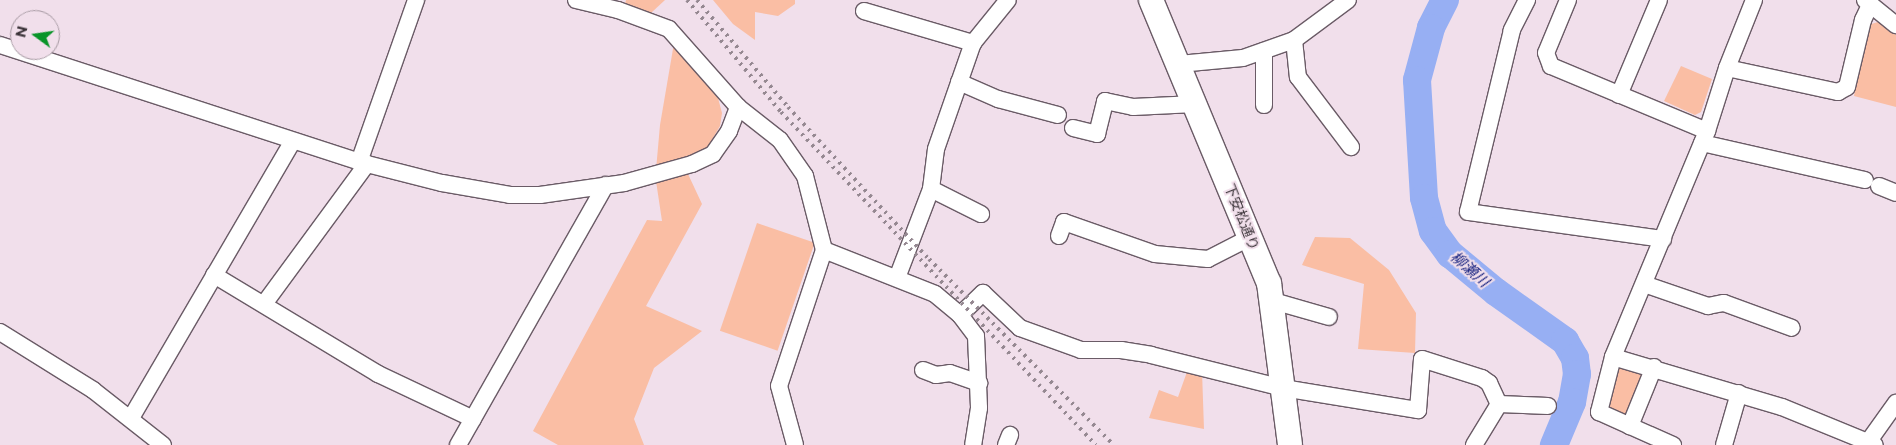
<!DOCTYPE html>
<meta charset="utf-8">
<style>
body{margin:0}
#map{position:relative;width:1896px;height:445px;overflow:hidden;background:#f1dfeb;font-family:Montserrat,"Noto Sans JP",sans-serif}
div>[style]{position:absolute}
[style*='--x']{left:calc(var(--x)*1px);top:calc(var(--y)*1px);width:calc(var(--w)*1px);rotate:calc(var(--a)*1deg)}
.green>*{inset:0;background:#fabea4;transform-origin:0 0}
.river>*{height:28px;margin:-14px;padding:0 14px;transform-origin:14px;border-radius:14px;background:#97aff3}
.roads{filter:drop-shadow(1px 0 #6a5b66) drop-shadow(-1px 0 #6a5b66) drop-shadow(0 1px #6a5b66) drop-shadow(0 -1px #6a5b66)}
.street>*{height:16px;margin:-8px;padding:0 8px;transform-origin:8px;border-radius:8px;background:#fff}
.secondary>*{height:24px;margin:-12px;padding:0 12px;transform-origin:12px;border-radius:12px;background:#fff}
.rail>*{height:4px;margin-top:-2px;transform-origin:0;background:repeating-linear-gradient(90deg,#958891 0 2.5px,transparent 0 7.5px)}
span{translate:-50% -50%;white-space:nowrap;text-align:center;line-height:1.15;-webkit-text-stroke:4px #f1dfeb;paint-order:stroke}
.street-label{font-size:14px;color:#393237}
.water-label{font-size:15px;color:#15207f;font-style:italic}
.north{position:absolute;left:10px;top:10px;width:50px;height:50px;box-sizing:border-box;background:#f1dfeb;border:1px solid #a79aa3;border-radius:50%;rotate:284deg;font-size:14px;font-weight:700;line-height:20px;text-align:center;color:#393237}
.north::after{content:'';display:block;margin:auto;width:18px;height:22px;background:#099429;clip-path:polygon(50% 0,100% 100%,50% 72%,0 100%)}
</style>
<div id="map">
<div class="green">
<div style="clip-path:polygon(626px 0,665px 0,651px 13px,625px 4px)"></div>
<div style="clip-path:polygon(713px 0,795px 0,795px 4px,778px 16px,755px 12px,755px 40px,733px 24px)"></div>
<div style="clip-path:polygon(1878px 22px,1896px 35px,1896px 107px,1854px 96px,1868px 25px)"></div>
<div style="clip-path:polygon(674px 43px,705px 79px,718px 98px,722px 113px,720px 126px,706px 150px,656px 170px,660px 125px)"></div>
<div style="clip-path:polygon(1681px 66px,1712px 79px,1701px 112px,1695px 115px,1664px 101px)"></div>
<div style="clip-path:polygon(688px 174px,702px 204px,646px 306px,702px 331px,654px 368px,634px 419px,644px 445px,558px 445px,533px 431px,647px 220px,662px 221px,656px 181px)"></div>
<div style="left:757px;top:223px;width:61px;height:114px;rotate:19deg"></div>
<div style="clip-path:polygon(1315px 237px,1350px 238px,1389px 270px,1416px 313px,1415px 353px,1358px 349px,1364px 284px,1302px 265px)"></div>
<div style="clip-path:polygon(1613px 357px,1654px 367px,1630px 426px,1599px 412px)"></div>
<div style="clip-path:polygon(1188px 369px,1202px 371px,1204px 429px,1149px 418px,1159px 390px,1178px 397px)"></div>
</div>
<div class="river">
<div style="--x:1445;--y:0;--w:31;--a:117"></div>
<div style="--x:1431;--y:28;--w:54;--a:105.1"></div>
<div style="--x:1417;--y:80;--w:118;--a:86.6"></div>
<div style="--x:1424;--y:198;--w:34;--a:75"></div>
<div style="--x:1433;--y:231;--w:29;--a:54"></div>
<div style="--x:1450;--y:254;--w:60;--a:39.6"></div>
<div style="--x:1496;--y:292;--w:85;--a:35.4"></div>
<div style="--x:1565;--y:341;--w:20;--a:60"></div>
<div style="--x:1575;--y:358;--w:16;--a:83"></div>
<div style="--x:1577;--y:374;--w:28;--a:100"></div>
<div style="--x:1572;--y:402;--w:47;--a:112.7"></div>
</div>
<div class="roads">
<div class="street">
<div style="--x:576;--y:0;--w:43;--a:13.4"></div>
<div style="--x:618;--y:10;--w:54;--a:20.4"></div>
<div style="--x:669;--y:29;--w:104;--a:48.5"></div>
<div style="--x:738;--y:107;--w:53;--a:38.2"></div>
<div style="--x:780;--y:140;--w:44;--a:55.2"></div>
<div style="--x:805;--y:176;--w:76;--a:75.6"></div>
<div style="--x:824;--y:250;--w:143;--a:108.3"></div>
<div style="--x:779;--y:386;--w:61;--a:74.8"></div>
<div style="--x:1527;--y:0;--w:34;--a:117"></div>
<div style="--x:1512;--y:30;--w:187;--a:103.6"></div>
<div style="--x:1468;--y:212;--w:197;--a:7.9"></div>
<div style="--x:1568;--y:0;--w:57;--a:112.5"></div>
<div style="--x:1546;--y:53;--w:14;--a:69"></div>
<div style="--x:1551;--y:66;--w:169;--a:22.6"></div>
<div style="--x:1754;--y:0;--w:73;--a:111.7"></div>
<div style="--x:1727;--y:68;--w:66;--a:107.6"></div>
<div style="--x:1707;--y:131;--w:245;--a:112.6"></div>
<div style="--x:1613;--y:357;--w:176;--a:16.5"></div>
<div style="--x:1782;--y:407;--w:100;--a:22.2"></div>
<div style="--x:1865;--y:0;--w:40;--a:39"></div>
<div style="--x:864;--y:11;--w:114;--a:16.4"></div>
<div style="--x:1294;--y:40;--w:37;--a:84"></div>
<div style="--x:1298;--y:77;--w:88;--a:52.9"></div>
<div style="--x:0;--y:45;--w:386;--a:18"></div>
<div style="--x:367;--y:164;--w:77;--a:14.2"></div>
<div style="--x:442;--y:183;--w:69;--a:10"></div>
<div style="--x:510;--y:195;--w:30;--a:0"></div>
<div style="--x:540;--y:195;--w:85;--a:-8.1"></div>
<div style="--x:624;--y:183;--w:71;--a:-15.6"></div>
<div style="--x:692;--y:164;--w:23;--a:-25"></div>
<div style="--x:713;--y:154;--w:28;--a:-55"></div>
<div style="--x:729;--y:131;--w:26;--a:-69"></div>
<div style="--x:1264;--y:51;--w:54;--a:90"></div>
<div style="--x:1179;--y:64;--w:64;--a:-5.4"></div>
<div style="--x:1243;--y:58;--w:54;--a:-19.4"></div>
<div style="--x:1294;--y:40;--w:67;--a:-36.5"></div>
<div style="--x:1727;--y:68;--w:114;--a:12.2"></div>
<div style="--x:1838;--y:92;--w:10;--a:-29"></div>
<div style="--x:1847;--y:87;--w:69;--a:-76.6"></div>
<div style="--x:1863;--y:20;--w:17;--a:-65"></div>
<div style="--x:959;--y:82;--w:43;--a:23.6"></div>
<div style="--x:998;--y:99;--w:62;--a:14.9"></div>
<div style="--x:1619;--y:95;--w:103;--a:-67.2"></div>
<div style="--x:1073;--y:128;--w:25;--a:14"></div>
<div style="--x:1097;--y:134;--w:34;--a:-76"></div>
<div style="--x:1105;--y:101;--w:29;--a:12"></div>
<div style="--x:1133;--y:107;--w:62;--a:-2.8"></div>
<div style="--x:1702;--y:143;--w:167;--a:12.8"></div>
<div style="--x:359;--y:162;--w:172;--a:-70.6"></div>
<div style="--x:1879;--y:186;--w:18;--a:22"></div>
<div style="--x:931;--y:189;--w:56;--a:26.6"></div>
<div style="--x:1059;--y:236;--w:15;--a:-70"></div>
<div style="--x:1064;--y:222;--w:96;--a:19.4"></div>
<div style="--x:1155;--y:254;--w:53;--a:5.4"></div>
<div style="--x:1208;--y:259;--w:48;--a:-27.1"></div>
<div style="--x:824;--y:250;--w:119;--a:21.6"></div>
<div style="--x:935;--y:294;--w:33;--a:40"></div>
<div style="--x:960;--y:315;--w:26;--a:53"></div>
<div style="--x:976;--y:336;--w:72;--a:87.6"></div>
<div style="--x:979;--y:408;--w:37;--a:99"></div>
<div style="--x:214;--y:275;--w:192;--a:31.1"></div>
<div style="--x:378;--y:374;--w:105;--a:25.3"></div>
<div style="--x:897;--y:278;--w:95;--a:-69.1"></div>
<div style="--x:931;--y:189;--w:40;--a:-82.9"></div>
<div style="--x:936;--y:149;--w:112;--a:-70.8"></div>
<div style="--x:973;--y:43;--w:55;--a:-50.9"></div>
<div style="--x:1644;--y:284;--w:68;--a:19"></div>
<div style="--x:1708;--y:306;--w:16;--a:-11"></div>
<div style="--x:1724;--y:303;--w:72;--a:20.2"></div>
<div style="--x:1273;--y:301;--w:58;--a:15.9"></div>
<div style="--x:264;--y:304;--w:174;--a:-53.7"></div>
<div style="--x:960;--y:315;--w:32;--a:-44"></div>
<div style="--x:983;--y:293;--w:51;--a:43.4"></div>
<div style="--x:1020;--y:328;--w:65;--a:19.8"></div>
<div style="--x:1081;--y:350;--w:40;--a:0"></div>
<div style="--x:1121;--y:350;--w:30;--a:9"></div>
<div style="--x:1151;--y:355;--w:136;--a:14"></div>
<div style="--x:1283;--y:388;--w:137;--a:9.3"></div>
<div style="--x:1418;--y:410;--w:51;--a:-85.5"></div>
<div style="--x:1422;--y:359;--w:63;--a:17.6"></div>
<div style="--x:1482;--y:378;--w:9;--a:36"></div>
<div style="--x:1489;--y:383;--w:23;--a:65"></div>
<div style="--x:1499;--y:404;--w:49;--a:2.3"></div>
<div style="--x:0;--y:332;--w:110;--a:31.9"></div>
<div style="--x:93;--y:390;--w:89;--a:38.2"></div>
<div style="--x:1613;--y:357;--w:57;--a:104.3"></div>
<div style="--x:1599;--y:412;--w:34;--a:24"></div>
<div style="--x:1654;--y:367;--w:64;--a:112.1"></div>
<div style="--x:1630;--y:426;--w:47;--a:23.8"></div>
<div style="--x:923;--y:370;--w:14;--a:21"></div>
<div style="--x:936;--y:375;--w:14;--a:-8"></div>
<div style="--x:950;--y:373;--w:31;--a:19"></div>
<div style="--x:131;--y:418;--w:320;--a:-59.7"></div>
<div style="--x:458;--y:445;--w:299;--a:-60.4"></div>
<div style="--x:1006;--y:445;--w:11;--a:-68"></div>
<div style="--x:1474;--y:445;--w:48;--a:-58.6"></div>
<div style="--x:1724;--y:445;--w:54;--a:-73.9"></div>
<div style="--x:1866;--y:445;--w:52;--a:-54.5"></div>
</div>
<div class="secondary">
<div style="--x:1151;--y:0;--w:307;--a:67.4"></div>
<div style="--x:1269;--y:283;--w:163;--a:82.6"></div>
</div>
</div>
<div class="rail">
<div style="--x:687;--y:0;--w:146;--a:50"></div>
<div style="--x:781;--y:112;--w:458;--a:46.6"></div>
<div style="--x:697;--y:0;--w:140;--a:49.6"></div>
<div style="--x:788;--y:107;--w:207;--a:47.2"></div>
<div style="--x:929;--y:259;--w:262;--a:45.2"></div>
</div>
<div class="street-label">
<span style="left:1242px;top:217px;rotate:68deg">下安松通り</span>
</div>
<div class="water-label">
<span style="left:1470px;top:269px;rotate:41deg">柳瀬川</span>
</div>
<div class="north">N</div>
</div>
